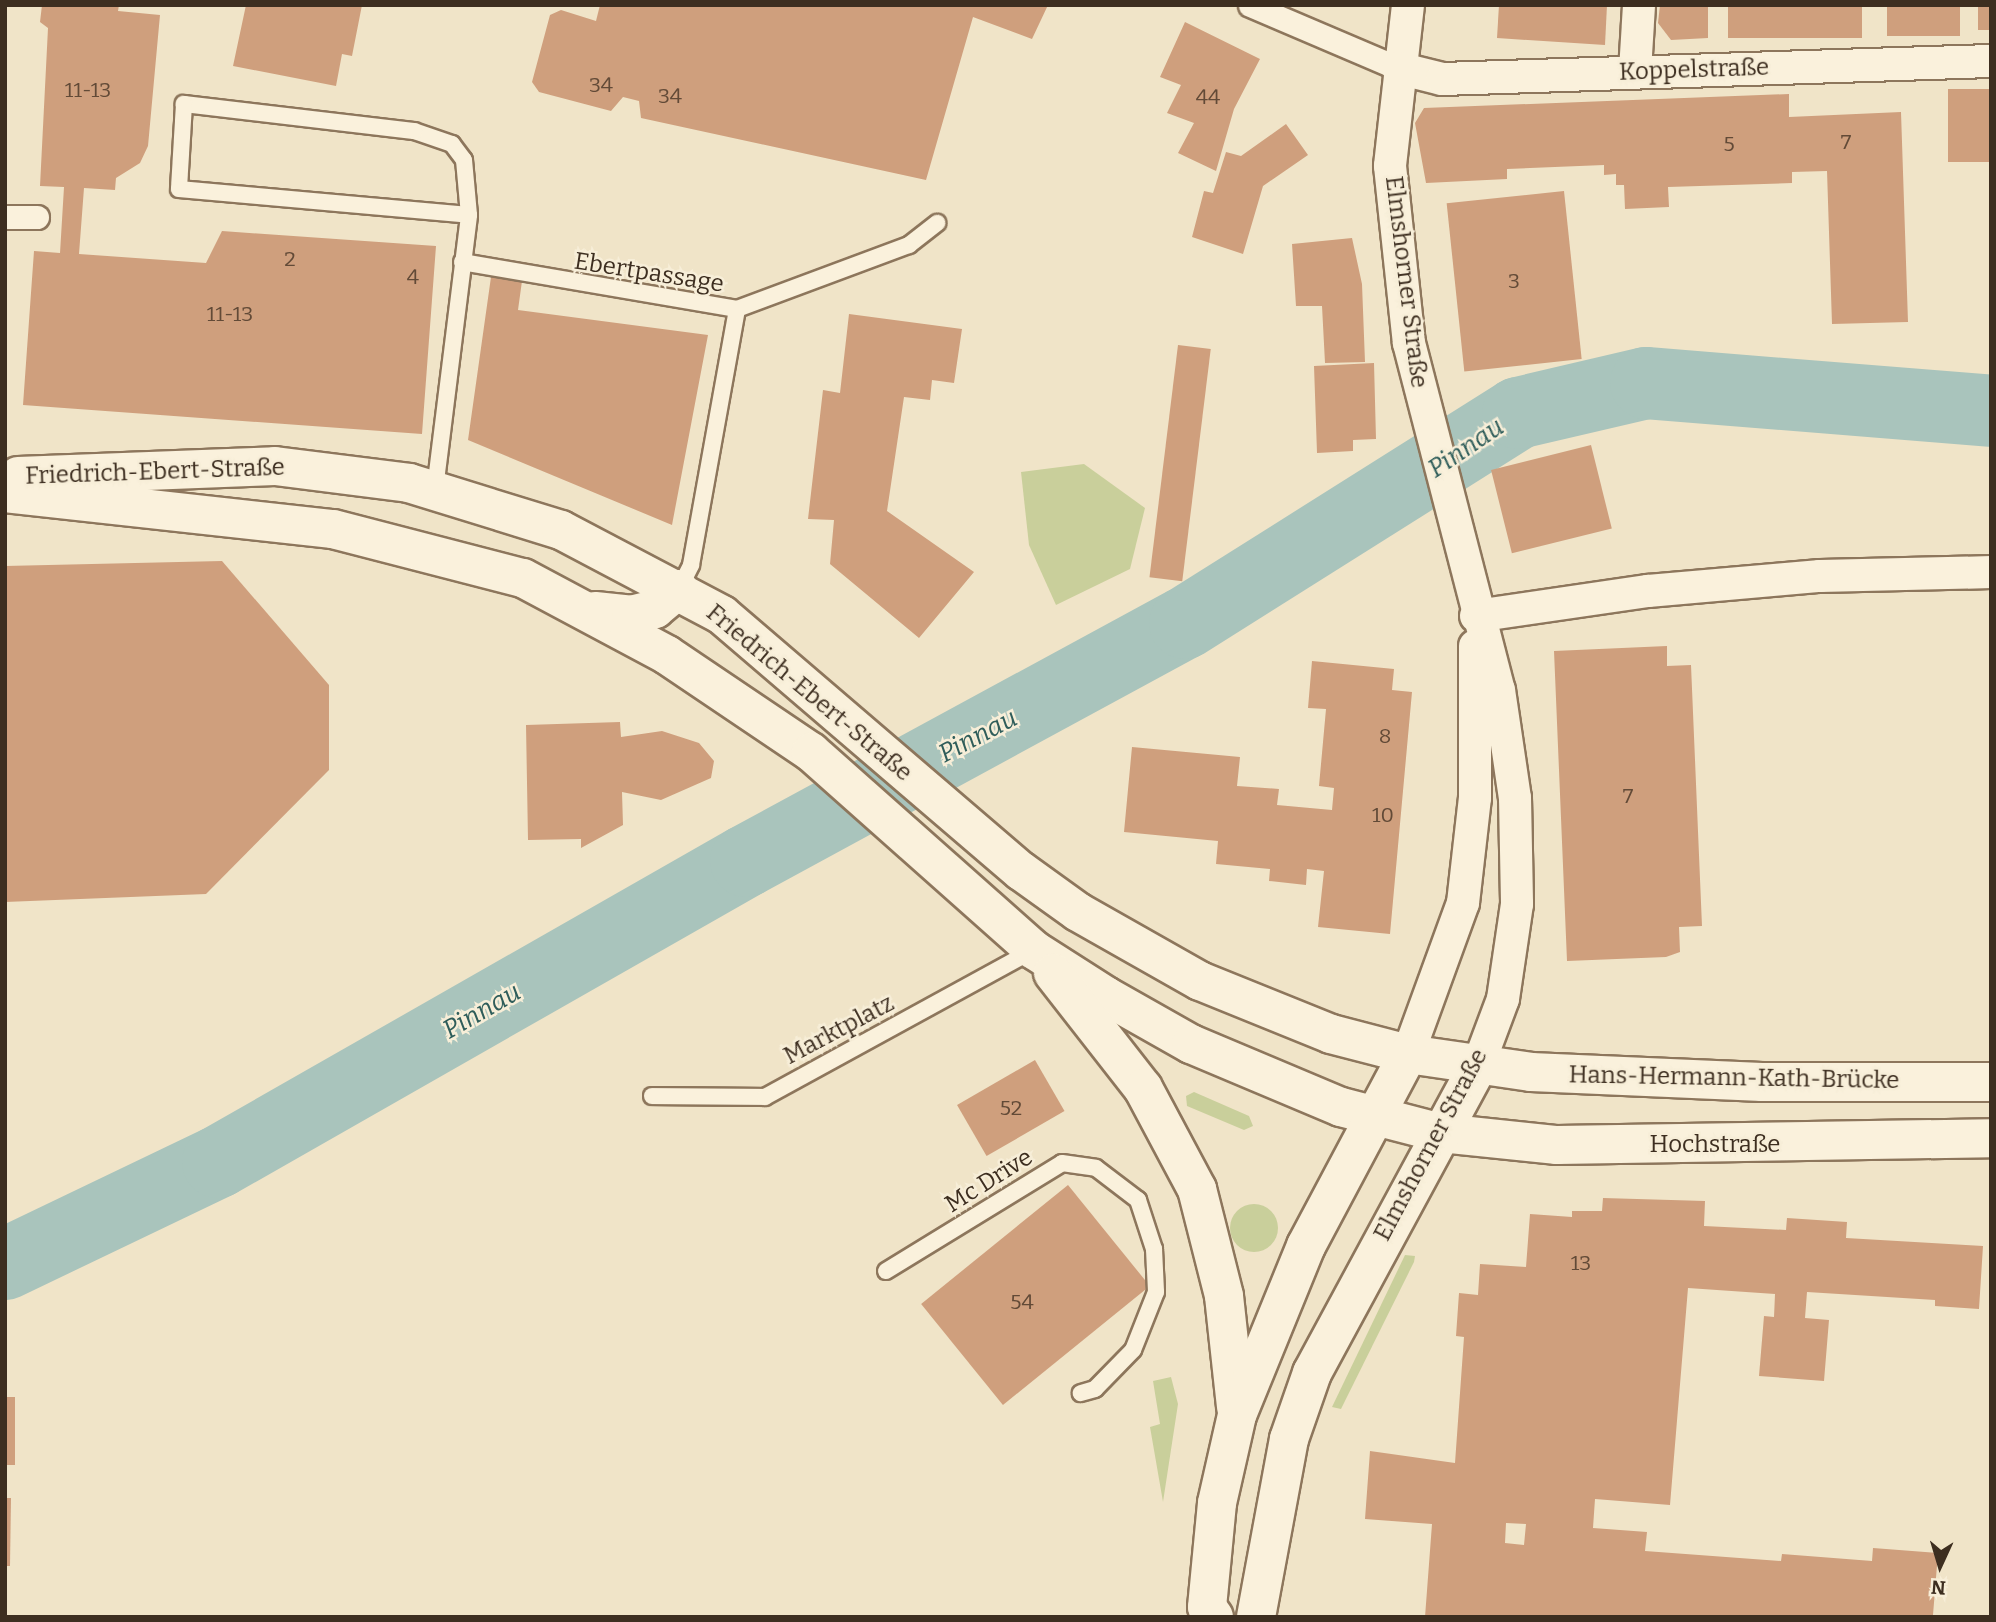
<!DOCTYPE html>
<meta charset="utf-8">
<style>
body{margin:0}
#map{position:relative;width:1996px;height:1622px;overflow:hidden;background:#f0e4c8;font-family:Bitter,serif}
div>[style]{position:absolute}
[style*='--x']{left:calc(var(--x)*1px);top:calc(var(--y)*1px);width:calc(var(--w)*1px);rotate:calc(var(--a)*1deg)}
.green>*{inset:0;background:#c9cf9b}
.round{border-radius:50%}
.river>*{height:72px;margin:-36px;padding:0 36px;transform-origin:36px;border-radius:36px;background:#a9c4bc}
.building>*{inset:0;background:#cf9f7d;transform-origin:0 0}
.roads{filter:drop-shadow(2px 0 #8d765c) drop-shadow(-2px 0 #8d765c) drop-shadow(0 2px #8d765c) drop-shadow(0 -2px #8d765c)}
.service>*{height:16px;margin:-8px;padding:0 8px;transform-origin:8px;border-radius:8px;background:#faf1dc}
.pedestrian>*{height:23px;margin:-11.5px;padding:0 11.5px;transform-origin:11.5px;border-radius:11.5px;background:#faf1dc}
.minor>*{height:32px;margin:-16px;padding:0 16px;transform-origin:16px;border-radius:16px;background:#faf1dc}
.secondary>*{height:38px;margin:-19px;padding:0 19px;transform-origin:19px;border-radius:19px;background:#faf1dc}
span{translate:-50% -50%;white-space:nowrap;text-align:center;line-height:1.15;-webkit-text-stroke:5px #f7eed8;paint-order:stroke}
.number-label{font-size:21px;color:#624a37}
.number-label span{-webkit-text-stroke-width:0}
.street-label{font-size:24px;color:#3d2e20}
.water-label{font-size:26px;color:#2f5d5a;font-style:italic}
.frame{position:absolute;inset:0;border:7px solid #3d2e20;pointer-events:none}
.north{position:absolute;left:1905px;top:1531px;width:70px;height:70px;-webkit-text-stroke:5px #f7eed8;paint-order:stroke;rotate:184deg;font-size:19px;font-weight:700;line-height:28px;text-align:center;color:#3d2e20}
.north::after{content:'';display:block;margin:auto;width:24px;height:32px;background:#3d2e20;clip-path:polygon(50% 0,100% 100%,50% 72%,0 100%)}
</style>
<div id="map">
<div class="green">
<div style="clip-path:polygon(1084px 464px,1145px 508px,1130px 569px,1056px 605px,1029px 545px,1021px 472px)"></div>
<div style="clip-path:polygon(1194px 1092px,1249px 1116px,1253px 1126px,1244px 1130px,1187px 1106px,1186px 1096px)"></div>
<div class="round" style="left:1230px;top:1204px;width:48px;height:48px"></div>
<div style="clip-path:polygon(1405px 1255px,1415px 1256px,1414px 1262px,1341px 1409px,1332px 1407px)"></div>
<div style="clip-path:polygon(1171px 1377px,1178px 1404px,1163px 1502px,1150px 1427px,1160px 1424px,1153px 1381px)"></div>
</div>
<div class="river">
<div style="--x:5;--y:1264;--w:236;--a:-25.6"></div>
<div style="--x:218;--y:1162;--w:608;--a:-29.69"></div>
<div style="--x:746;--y:861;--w:499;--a:-28.5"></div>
<div style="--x:1185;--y:623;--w:394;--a:-32.2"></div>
<div style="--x:1518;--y:413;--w:131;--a:-13.2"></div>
<div style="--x:1646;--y:383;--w:346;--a:4.6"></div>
</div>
<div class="building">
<div style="clip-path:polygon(42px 5px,119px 5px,118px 11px,160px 15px,148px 146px,140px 163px,116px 178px,115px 190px,84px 188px,79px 254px,206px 263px,222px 231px,436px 246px,422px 434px,23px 405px,34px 251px,60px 253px,64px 187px,40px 186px,48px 28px,40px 22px)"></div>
<div style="clip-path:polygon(246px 5px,362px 5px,352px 56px,342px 54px,336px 86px,233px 66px)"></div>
<div style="clip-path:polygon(600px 5px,1048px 5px,1032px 39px,973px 17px,926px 180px,641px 118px,639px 101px,623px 97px,611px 111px,539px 92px,532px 82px,550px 15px,561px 10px,596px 21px)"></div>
<div style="clip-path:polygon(1499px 5px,1607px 5px,1605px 45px,1497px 38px)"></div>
<div style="clip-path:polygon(1660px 5px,1708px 5px,1708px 38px,1671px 40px,1658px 23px)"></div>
<div style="left:1728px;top:5px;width:134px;height:33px"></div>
<div style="left:1887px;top:5px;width:73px;height:31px"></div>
<div style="left:1978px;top:5px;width:13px;height:25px"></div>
<div style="clip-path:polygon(1185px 22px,1260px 59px,1234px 109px,1216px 171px,1178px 153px,1194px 123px,1167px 113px,1181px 85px,1160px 77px)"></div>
<div style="left:1991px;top:89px;width:73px;height:43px;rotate:90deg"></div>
<div style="clip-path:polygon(1789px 94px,1789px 117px,1901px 112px,1908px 322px,1832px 324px,1827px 171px,1792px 172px,1792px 183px,1668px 187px,1669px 207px,1625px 209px,1624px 185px,1616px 185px,1616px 174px,1604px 175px,1604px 165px,1507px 169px,1507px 179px,1426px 183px,1415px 123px,1424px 108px)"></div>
<div style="clip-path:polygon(1286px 124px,1308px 155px,1263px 186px,1243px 254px,1192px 237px,1204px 191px,1213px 193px,1226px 152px,1241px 156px)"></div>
<div style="left:1564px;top:191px;width:169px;height:118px;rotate:84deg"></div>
<div style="clip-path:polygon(1352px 238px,1362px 284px,1365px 362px,1325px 363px,1322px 306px,1296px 306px,1292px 244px)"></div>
<div style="clip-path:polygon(491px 277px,522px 281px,518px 310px,708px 335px,672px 525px,468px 440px)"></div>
<div style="clip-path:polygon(849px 314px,962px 329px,954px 383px,932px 380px,930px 400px,904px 397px,887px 511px,974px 572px,919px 638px,830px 564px,834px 520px,808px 519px,823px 390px,840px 393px)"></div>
<div style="left:1178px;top:345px;width:33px;height:234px;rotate:7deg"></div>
<div style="clip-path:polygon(1374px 363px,1376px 439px,1353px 440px,1353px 451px,1317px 453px,1314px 366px)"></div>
<div style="left:1591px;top:445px;width:86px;height:103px;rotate:76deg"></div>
<div style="clip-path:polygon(222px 561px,329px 685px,329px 770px,206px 894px,5px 902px,5px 566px)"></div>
<div style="clip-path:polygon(1667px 646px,1667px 666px,1691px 665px,1702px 926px,1679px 927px,1680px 952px,1666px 957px,1567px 961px,1554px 651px)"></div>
<div style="clip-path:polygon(1312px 661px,1394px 669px,1392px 690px,1412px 692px,1390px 934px,1318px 927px,1324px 871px,1307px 869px,1306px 885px,1269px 881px,1270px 869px,1216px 864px,1218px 841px,1124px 832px,1132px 747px,1240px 757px,1237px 786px,1279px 789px,1277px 805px,1332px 810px,1334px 788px,1319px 786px,1326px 709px,1308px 708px)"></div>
<div style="clip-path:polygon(620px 722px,621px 737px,662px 731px,699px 743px,714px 761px,711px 778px,661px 800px,622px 792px,623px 825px,581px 848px,581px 839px,528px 840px,526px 725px)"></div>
<div style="left:1035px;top:1060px;width:59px;height:90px;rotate:60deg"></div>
<div style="left:1068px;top:1185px;width:130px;height:189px;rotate:51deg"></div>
<div style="clip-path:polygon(evenodd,1603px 1198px,1705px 1201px,1704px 1226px,1786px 1230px,1787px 1218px,1847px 1222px,1846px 1238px,1983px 1246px,1979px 1309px,1935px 1306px,1935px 1300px,1807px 1292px,1805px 1318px,1829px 1320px,1824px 1381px,1759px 1376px,1764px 1316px,1774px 1317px,1775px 1294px,1688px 1288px,1670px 1505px,1595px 1499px,1593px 1528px,1647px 1532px,1645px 1551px,1781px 1561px,1782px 1554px,1872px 1561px,1873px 1548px,1938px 1553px,1933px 1615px,1425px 1617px,1432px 1524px,1365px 1519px,1370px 1451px,1455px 1463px,1464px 1337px,1456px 1336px,1459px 1293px,1478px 1295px,1480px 1264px,1526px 1267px,1530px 1214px,1572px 1217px,1572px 1211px,1602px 1211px,1603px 1198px,1506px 1523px,1526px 1524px,1524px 1545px,1505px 1543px,1506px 1523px)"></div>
<div style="left:5px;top:1397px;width:10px;height:68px"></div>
<div style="clip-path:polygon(5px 1498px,11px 1498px,10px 1566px,5px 1566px)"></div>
</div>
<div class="roads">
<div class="service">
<div style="--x:462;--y:262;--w:279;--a:9.7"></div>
<div style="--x:737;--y:309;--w:184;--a:-20.4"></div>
<div style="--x:909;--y:245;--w:36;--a:-38"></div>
<div style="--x:435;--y:489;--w:276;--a:-82.9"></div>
<div style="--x:469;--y:215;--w:55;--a:-95.2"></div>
<div style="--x:464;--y:160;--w:20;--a:-127"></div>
<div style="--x:452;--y:144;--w:40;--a:-161.1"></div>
<div style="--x:414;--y:131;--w:232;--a:-173.3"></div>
<div style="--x:184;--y:104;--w:85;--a:93.4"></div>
<div style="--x:179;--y:189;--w:291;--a:5.1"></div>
<div style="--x:679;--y:589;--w:27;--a:-63"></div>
<div style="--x:691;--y:565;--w:260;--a:-79.8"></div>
<div style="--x:652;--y:1096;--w:113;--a:0.5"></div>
<div style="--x:765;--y:1097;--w:307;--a:-28.7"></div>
<div style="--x:886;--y:1271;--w:206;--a:-31.5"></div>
<div style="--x:1062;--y:1163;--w:34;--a:8"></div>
<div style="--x:1096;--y:1168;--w:53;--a:37.3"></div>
<div style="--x:1138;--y:1200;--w:52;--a:71.9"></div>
<div style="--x:1154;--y:1249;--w:43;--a:87.3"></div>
<div style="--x:1156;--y:1292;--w:62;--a:111.6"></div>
<div style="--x:1133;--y:1350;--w:54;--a:134.3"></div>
<div style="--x:1095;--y:1389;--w:15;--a:164"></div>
</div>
<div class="pedestrian">
<div style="--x:1250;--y:5;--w:161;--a:23.1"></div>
<div style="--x:5;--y:217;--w:32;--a:0"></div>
</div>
<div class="minor">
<div style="--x:1408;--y:5;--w:162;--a:96.4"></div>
<div style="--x:1390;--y:166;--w:178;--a:83.9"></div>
<div style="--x:1409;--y:343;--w:358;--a:75.5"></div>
<div style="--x:1499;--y:690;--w:109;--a:81.6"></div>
<div style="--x:1515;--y:798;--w:106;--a:88.9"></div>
<div style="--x:1517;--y:904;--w:96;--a:98.4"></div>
<div style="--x:1503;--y:999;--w:72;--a:110.5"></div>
<div style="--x:1398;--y:68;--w:45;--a:14"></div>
<div style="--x:1442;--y:79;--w:549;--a:-1.88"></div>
<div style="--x:1635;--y:71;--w:66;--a:-86.5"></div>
<div style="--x:1476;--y:616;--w:174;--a:-8.3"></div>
<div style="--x:1648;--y:591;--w:173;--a:-5"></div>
<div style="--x:1820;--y:576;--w:171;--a:-1.3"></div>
<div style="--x:1408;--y:1054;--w:161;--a:-70"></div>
<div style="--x:1463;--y:903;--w:106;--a:-83.5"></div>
<div style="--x:1475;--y:798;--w:152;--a:-90"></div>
</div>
<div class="secondary">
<div style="--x:18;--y:476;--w:257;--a:-2.2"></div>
<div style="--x:275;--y:466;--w:135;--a:7.2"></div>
<div style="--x:409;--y:483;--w:159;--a:17.2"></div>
<div style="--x:561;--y:530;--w:182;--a:27.8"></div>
<div style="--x:722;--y:615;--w:394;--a:40.6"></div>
<div style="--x:1021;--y:871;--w:70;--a:35.7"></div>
<div style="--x:1078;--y:912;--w:140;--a:29.5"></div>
<div style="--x:1200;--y:981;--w:141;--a:22"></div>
<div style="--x:1331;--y:1034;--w:80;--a:14.6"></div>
<div style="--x:1408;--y:1054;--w:124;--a:8.3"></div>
<div style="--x:1531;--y:1072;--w:231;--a:2.5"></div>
<div style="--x:1762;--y:1082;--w:229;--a:0"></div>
<div style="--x:5;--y:493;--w:330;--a:6.3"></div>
<div style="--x:333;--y:529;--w:196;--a:14.5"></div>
<div style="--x:523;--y:578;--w:163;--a:28.1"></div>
<div style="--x:667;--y:655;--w:174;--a:34"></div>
<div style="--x:811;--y:752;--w:298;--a:41.6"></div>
<div style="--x:1034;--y:950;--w:85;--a:32.6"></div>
<div style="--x:1106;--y:996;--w:98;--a:29.5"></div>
<div style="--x:1191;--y:1044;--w:163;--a:22.8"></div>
<div style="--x:1341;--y:1107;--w:103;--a:14.6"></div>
<div style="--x:1441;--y:1133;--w:117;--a:5.9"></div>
<div style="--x:1557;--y:1145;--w:434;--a:-0.9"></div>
<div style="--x:595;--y:611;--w:36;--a:6"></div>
<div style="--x:631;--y:615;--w:25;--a:-14"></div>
<div style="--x:655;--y:609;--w:31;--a:-40"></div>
<div style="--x:1053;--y:973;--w:146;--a:52"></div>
<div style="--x:1143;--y:1088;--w:115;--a:61.9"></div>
<div style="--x:1197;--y:1189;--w:110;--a:75.8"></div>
<div style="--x:1224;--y:1296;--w:112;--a:83.8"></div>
<div style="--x:1214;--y:1617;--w:12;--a:-125"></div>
<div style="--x:1207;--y:1607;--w:104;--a:-84.5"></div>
<div style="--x:1217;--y:1503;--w:90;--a:-77.2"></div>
<div style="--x:1237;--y:1415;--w:183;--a:-67.8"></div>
<div style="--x:1306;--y:1246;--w:217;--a:-62"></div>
<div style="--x:1256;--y:1617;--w:181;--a:-79.5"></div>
<div style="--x:1289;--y:1439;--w:70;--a:-70.8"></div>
<div style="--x:1312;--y:1373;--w:349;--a:-61.6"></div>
</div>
</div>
<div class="number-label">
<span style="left:601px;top:85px">34</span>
<span style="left:88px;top:90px">11-13</span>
<span style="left:670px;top:96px">34</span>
<span style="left:1208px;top:97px">44</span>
<span style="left:1846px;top:142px">7</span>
<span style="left:1729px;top:144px">5</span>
<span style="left:290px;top:259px">2</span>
<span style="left:413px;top:277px">4</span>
<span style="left:1514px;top:281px">3</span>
<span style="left:230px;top:314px">11-13</span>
<span style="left:1385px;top:736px">8</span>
<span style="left:1628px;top:796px">7</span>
<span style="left:1383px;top:815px">10</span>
<span style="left:1011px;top:1108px">52</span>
<span style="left:1581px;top:1263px">13</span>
<span style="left:1022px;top:1302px">54</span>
</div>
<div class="street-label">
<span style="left:1694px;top:70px;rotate:-2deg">Koppelstraße</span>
<span style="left:649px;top:273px;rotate:9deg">Ebertpassage</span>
<span style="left:1406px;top:282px;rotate:83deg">Elmshorner Straße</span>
<span style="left:155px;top:472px;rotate:-2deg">Friedrich-Ebert-Straße</span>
<span style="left:809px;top:693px;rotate:40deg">Friedrich-Ebert-Straße</span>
<span style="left:839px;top:1030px;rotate:-28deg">Marktplatz</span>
<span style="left:1734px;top:1078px;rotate:1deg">Hans-Hermann-Kath-Brücke</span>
<span style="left:1431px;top:1145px;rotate:-62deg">Elmshorner Straße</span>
<span style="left:1715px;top:1145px">Hochstraße</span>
<span style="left:989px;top:1181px;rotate:-32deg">Mc Drive</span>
</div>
<div class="water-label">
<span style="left:1466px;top:448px;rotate:-34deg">Pinnau</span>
<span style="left:978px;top:736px;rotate:-28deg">Pinnau</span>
<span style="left:482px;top:1011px;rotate:-30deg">Pinnau</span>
</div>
<div class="frame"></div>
<div class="north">N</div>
</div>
